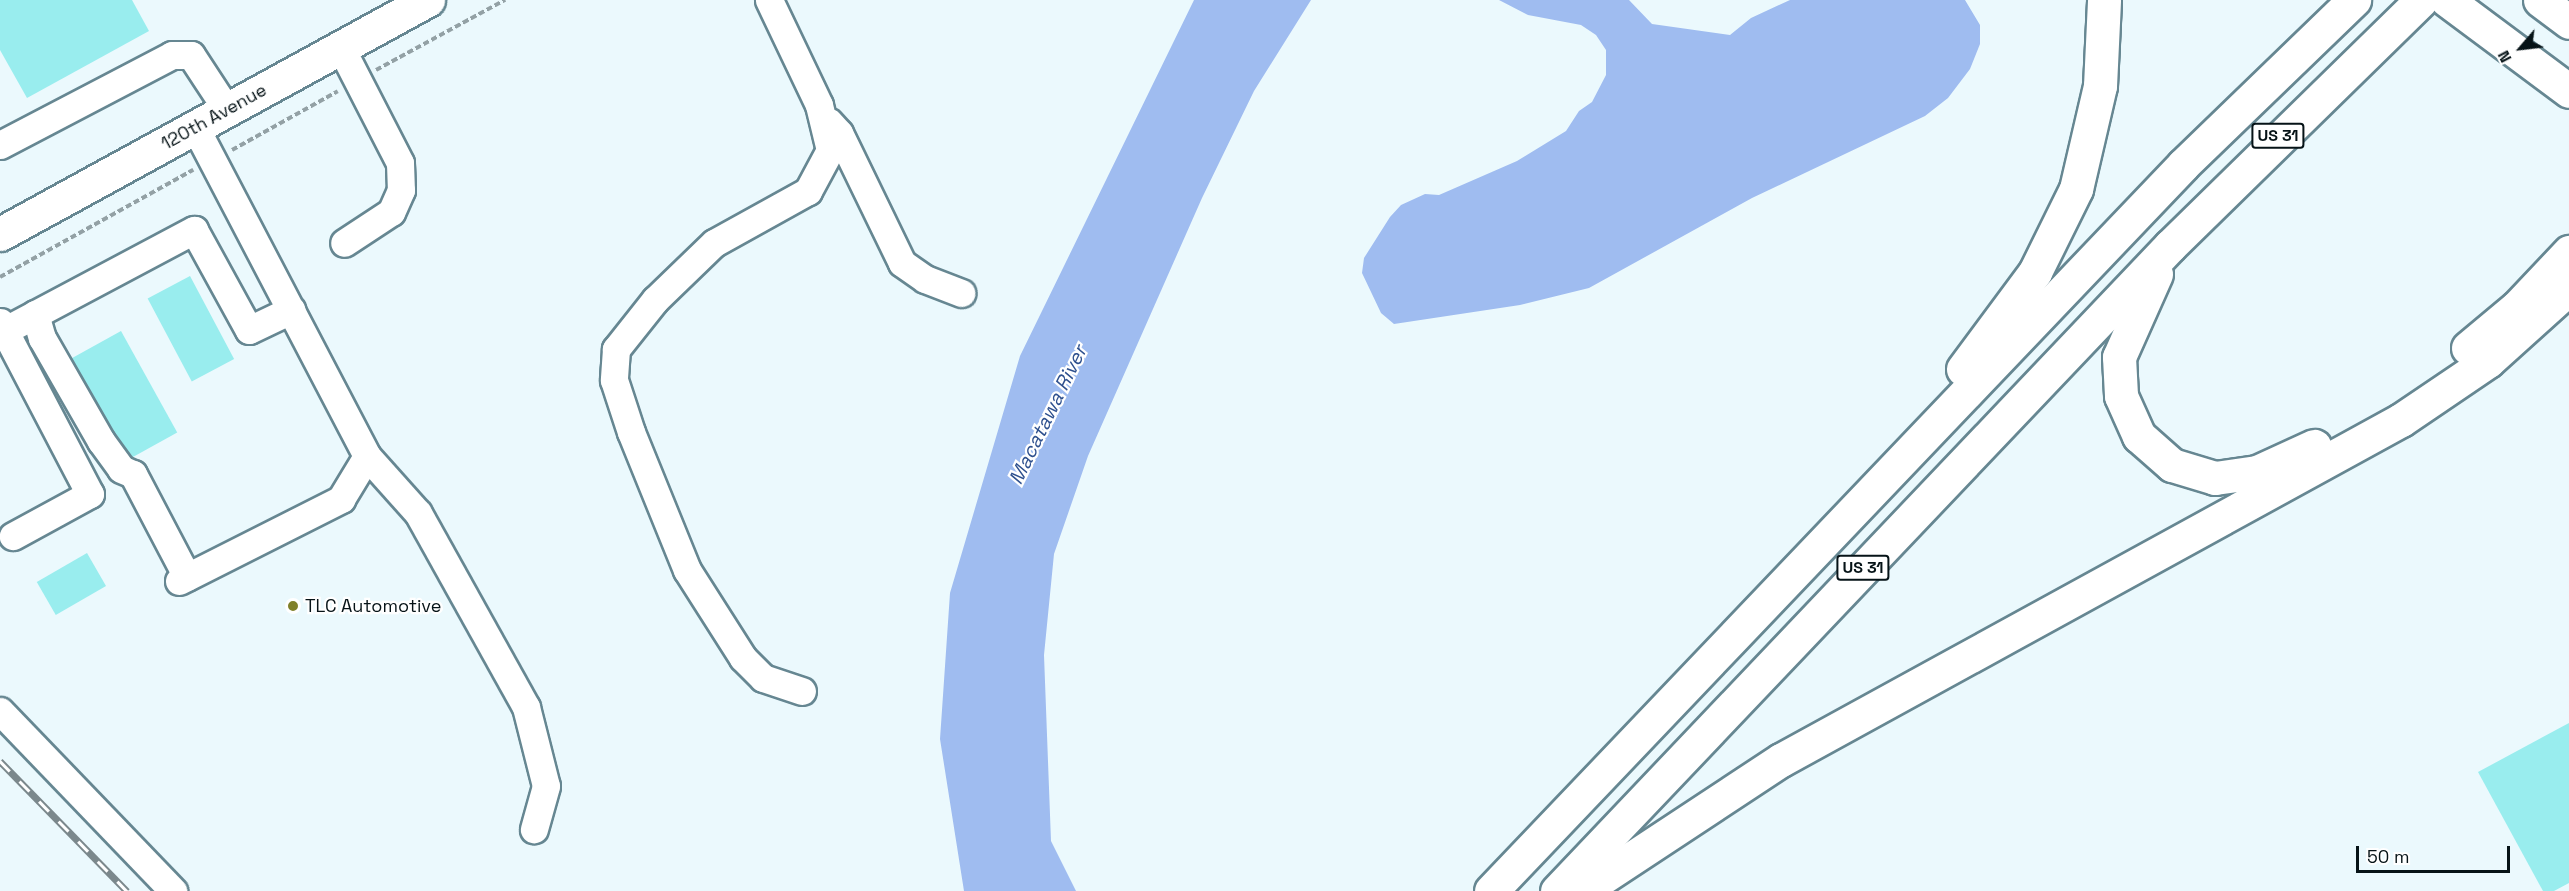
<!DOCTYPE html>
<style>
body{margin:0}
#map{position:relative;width:2569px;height:891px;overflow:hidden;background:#ebf9fd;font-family:"Space Grotesk",sans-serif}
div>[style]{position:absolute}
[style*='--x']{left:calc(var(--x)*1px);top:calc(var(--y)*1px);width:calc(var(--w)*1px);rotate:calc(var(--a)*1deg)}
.water>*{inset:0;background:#9fbcf0}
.building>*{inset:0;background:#99edee;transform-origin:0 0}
.path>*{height:4px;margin-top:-2px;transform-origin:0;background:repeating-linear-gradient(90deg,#93a1a5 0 6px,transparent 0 9px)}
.roads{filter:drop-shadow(2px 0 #668792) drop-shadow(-2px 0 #668792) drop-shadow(0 2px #668792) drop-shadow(0 -2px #668792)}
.minor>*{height:27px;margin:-13.5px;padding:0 13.5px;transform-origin:13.5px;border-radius:13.5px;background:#fff}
.major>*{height:33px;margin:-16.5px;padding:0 16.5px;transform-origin:16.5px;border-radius:16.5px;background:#fff}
.highway>*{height:33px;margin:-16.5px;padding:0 16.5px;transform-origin:16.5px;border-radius:16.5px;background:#fff}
.rail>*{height:7px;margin-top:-3.5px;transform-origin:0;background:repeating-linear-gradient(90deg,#fff 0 14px,#7b888c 0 28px);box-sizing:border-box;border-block:2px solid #7b888c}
.dots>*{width:16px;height:16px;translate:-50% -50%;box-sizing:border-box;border:3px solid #fff;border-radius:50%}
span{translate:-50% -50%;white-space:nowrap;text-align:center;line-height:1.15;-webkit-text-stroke:4.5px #fff;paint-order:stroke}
.shield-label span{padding:2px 4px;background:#fff;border:2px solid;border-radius:4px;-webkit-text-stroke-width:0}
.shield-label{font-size:16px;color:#061317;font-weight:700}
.street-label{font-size:18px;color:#061317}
.poi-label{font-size:18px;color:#061317}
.left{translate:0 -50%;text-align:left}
.water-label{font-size:20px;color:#2e508e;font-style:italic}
.north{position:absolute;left:2491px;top:18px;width:60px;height:60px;-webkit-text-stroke:4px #fff;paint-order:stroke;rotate:242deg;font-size:16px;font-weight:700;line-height:24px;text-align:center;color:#061317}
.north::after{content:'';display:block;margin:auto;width:21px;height:27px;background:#061317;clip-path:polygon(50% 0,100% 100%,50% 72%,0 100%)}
.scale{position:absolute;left:2356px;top:846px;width:154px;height:27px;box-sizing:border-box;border:3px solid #061317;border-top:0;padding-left:8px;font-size:18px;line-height:21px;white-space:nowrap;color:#061317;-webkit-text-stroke:4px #fff;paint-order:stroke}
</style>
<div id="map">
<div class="water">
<div style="clip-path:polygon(1194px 0,1311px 0,1254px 91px,1202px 198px,1088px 456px,1054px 554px,1044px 655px,1051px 841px,1076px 891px,964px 891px,940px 739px,950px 593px,1020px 356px)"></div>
<div style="clip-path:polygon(1499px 0,1629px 0,1652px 24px,1730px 35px,1751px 18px,1790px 0,1965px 0,1980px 25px,1980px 44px,1970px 69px,1948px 98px,1925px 116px,1752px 198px,1589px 288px,1520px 305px,1394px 324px,1381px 313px,1362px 273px,1364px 258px,1390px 217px,1401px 205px,1425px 194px,1439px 195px,1517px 161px,1566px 131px,1579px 111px,1592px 102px,1606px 75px,1606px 50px,1596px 35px,1581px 25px,1528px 15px)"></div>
</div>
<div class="building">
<div style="clip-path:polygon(0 0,132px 0,149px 31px,27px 98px,0 50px)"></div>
<div style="left:190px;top:276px;width:94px;height:48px;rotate:62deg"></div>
<div style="left:121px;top:331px;width:116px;height:62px;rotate:61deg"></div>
<div style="left:87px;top:553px;width:38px;height:58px;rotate:60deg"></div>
<div style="clip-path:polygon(2569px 723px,2569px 883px,2554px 891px,2543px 891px,2478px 772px)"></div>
</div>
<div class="path">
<div style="--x:376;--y:70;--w:147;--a:-28.5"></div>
<div style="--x:232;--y:150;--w:121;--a:-29.1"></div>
<div style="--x:0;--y:277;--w:221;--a:-29"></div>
</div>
<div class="roads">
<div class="minor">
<div style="--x:769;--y:0;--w:116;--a:64.5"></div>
<div style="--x:819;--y:105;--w:46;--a:76.3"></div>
<div style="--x:830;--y:150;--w:47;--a:118.2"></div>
<div style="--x:808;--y:191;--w:107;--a:151"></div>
<div style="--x:714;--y:243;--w:82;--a:136"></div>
<div style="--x:655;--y:300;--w:63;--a:128.5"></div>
<div style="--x:616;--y:349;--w:31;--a:94"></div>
<div style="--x:614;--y:380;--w:55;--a:71.9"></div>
<div style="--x:631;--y:432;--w:149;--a:67.9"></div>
<div style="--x:687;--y:570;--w:104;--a:57.5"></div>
<div style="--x:743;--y:658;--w:28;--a:45"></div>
<div style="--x:763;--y:678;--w:41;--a:18.4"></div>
<div style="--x:341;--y:48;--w:129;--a:62.8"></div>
<div style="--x:400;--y:163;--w:27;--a:88"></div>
<div style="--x:401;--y:190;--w:24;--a:114"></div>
<div style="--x:391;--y:212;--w:56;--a:146.6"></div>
<div style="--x:829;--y:122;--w:15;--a:48"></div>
<div style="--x:839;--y:133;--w:144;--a:64.1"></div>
<div style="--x:902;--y:263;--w:28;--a:35"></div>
<div style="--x:925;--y:279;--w:39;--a:21"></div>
<div style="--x:195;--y:127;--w:371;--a:62.4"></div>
<div style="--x:367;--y:456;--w:76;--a:48.2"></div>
<div style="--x:418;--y:513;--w:222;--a:60.9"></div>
<div style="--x:526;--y:707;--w:81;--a:75.8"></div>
<div style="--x:546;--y:786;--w:45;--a:105.6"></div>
<div style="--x:0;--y:145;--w:194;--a:-27.6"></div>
<div style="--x:172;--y:55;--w:19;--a:0"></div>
<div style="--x:191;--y:55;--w:66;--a:56.8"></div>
<div style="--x:35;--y:314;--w:25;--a:74"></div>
<div style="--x:42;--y:338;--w:119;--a:60.2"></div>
<div style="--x:101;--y:441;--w:34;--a:54"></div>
<div style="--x:121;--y:469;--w:13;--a:23"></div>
<div style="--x:133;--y:474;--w:116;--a:62.3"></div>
<div style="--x:0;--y:322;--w:194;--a:62.4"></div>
<div style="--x:90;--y:494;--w:88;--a:151.4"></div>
<div style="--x:0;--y:333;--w:220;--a:-28"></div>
<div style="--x:194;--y:230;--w:114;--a:61.2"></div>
<div style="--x:249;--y:330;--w:47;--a:-25.5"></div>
<div style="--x:179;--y:581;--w:182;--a:-26.8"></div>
<div style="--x:341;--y:499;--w:50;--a:-58.8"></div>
<div style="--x:0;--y:711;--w:250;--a:46.1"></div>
</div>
<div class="major">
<div style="--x:2447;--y:0;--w:152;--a:36.7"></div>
<div style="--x:2540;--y:0;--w:36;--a:37"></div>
<div style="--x:0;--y:234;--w:488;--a:-28.7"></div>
</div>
<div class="highway">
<div style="--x:2156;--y:274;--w:91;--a:114"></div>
<div style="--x:2119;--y:357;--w:39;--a:87"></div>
<div style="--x:2121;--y:396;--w:44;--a:65.8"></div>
<div style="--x:2139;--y:436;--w:44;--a:41.3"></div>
<div style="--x:2172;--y:465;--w:45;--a:16.8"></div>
<div style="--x:2215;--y:478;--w:42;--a:-8.1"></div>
<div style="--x:2257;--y:472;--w:63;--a:-24.5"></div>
<div style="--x:2468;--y:348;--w:64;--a:-39.9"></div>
<div style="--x:2517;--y:307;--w:76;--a:-46.6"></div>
<div style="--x:1963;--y:369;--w:121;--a:-53.4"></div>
<div style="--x:2035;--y:272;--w:93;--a:-63.7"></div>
<div style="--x:2076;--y:189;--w:106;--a:-76.9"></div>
<div style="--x:2100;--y:86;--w:86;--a:-87.3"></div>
<div style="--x:1491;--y:891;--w:1003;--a:-46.37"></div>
<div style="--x:2183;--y:165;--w:238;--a:-44"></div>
<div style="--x:1557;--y:891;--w:890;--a:-46.46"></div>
<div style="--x:2170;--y:246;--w:351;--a:-44.4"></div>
<div style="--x:1582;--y:891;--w:238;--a:-33.4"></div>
<div style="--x:1781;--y:760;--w:707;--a:-28.74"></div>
<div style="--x:2401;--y:420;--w:105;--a:-34.1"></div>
<div style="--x:2488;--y:361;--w:109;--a:-42"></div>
</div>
</div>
<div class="rail">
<div style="--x:0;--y:761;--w:182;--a:45.7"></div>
</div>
<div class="dots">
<div style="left:293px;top:606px;background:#7f8029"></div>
</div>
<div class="shield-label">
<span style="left:2278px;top:136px">US 31</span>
<span style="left:1863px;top:568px">US 31</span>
</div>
<div class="street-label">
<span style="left:214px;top:117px;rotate:-29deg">120th Avenue</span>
</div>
<div class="poi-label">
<span class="left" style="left:305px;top:606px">TLC Automotive</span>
</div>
<div class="water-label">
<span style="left:1048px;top:415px;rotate:-64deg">Macatawa River</span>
</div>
<div class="north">N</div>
<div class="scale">50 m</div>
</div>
